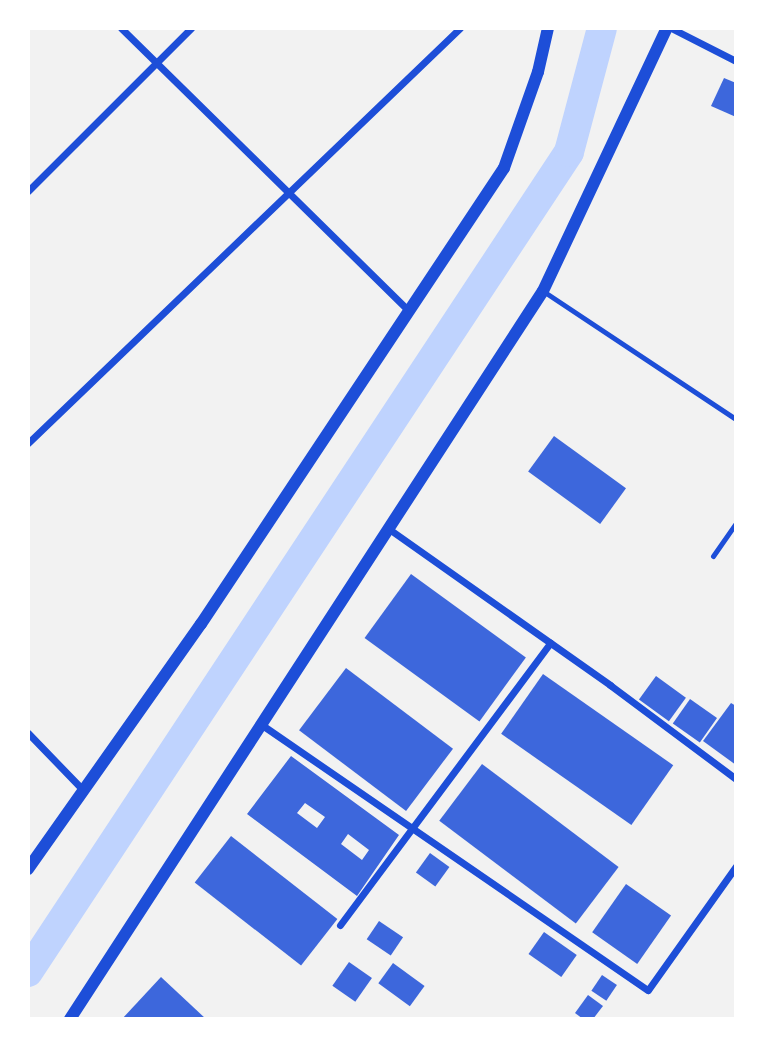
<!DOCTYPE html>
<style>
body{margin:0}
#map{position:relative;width:764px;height:1047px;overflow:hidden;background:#f2f2f2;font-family:"Work Sans",sans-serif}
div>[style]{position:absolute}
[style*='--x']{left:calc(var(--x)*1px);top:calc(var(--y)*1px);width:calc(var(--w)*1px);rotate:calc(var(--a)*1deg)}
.canal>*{height:30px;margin:-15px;padding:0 15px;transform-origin:15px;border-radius:15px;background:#bfd3fe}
.building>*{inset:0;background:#3d67dc;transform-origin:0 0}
.service>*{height:5px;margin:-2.5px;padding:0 2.5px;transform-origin:2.5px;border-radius:2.5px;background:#1d4ed8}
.minor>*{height:7px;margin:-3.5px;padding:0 3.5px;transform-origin:3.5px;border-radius:3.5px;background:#1d4ed8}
.tertiary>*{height:12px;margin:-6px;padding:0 6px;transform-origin:6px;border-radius:6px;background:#1d4ed8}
span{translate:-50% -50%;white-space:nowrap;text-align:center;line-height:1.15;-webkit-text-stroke:6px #fff;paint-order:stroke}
.frame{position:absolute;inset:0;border:30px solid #fff;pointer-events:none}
</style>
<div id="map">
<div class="canal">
<div style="--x:28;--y:972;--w:982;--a:-56.58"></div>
<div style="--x:569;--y:152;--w:128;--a:-75.1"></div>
</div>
<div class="building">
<div style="clip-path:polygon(724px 78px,736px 83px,736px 117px,711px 106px)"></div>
<div style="left:554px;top:436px;width:89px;height:44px;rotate:36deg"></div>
<div style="left:411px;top:574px;width:142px;height:79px;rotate:36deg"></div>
<div style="left:346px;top:668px;width:134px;height:78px;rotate:37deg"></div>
<div style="left:543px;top:674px;width:159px;height:73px;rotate:35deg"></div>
<div style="left:656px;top:676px;width:37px;height:29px;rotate:36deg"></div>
<div style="left:690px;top:699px;width:33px;height:30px;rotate:35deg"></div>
<div style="clip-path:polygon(731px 703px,736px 706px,736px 765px,703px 741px)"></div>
<div style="clip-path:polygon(evenodd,291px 756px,399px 835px,357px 896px,247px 814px,291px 756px,305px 803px,325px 817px,317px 828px,297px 813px,305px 803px,291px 756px,348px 834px,369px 850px,362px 860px,341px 844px,348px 834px)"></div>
<div style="left:482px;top:764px;width:171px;height:71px;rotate:37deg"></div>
<div style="left:231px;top:836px;width:135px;height:59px;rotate:38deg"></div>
<div style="left:430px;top:853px;width:24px;height:24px;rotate:36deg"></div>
<div style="left:626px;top:884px;width:55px;height:59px;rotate:35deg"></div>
<div style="left:379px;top:921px;width:29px;height:22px;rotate:34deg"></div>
<div style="left:544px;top:932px;width:40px;height:27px;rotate:35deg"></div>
<div style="left:349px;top:962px;width:28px;height:29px;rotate:35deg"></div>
<div style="left:393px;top:963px;width:39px;height:25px;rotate:36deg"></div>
<div style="left:602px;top:975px;width:18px;height:19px;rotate:34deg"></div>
<div style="clip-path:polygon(161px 977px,206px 1019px,122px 1019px)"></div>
<div style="clip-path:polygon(588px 995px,603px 1006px,593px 1019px,583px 1019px,575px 1013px)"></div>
</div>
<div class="service">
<div style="--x:543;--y:291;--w:232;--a:33.6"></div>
<div style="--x:713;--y:556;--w:40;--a:-55.1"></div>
</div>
<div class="minor">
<div style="--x:121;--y:28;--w:404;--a:44.5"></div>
<div style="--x:671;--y:28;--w:73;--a:26.9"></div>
<div style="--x:28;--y:191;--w:231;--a:-45"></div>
<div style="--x:28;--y:443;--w:599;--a:-43.85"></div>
<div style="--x:389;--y:529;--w:271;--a:35.2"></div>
<div style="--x:610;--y:685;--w:157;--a:36.7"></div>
<div style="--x:262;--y:725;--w:468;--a:34.5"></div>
<div style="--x:648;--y:990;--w:152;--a:-54.6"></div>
<div style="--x:28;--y:733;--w:81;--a:46"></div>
<div style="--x:340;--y:925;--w:352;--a:-53.3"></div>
</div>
<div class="tertiary">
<div style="--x:28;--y:869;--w:300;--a:-54.8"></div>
<div style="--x:201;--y:624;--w:547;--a:-56.4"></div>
<div style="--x:504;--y:168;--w:102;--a:-70.5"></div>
<div style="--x:538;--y:72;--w:45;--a:-77.2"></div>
<div style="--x:70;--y:1019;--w:868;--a:-56.99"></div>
<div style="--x:543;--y:291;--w:291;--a:-64.8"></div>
</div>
<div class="frame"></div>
</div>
